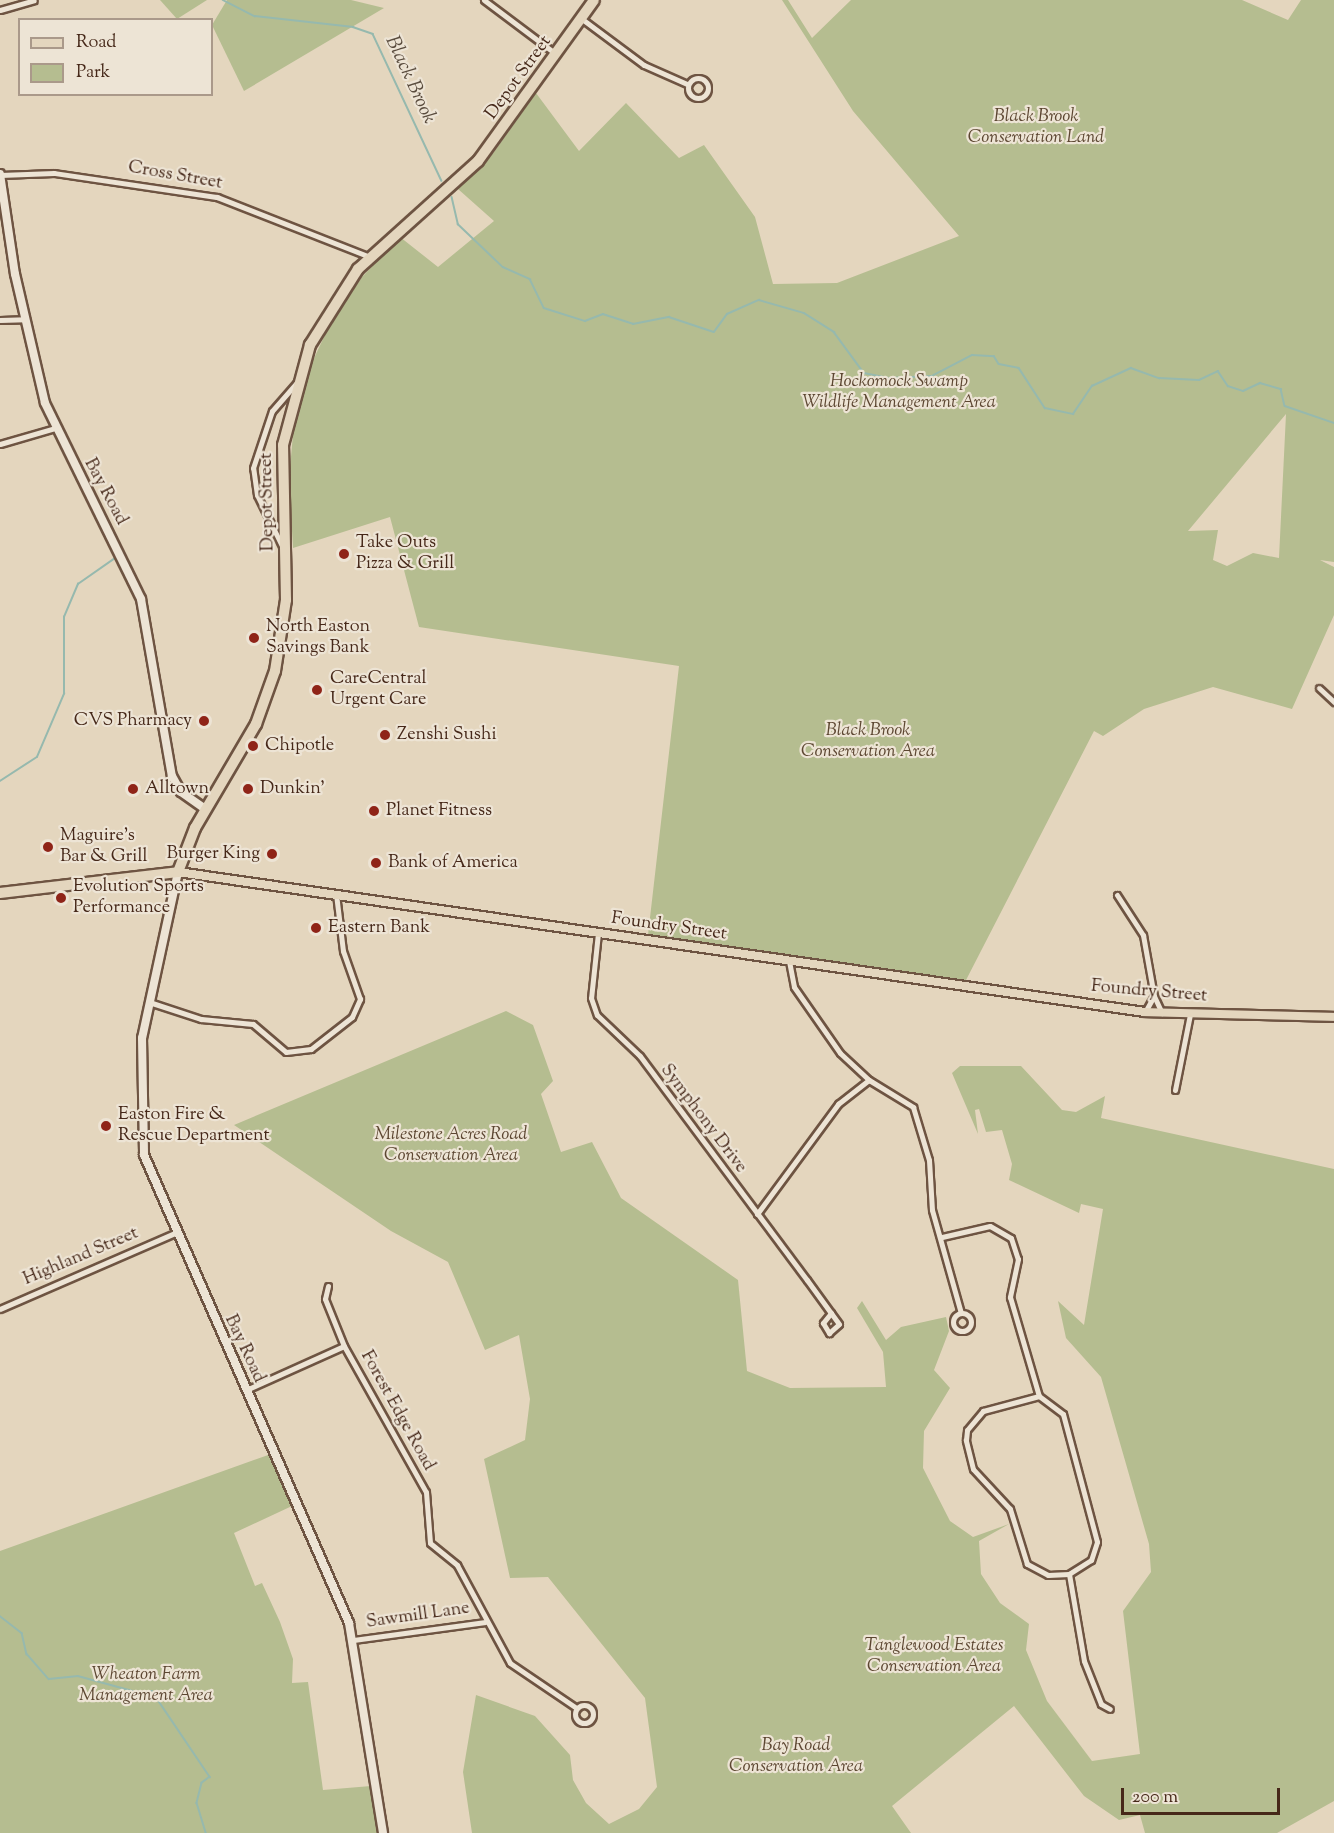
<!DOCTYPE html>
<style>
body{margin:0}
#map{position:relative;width:1334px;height:1833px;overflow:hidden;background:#e4d6be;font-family:"Sorts Mill Goudy",serif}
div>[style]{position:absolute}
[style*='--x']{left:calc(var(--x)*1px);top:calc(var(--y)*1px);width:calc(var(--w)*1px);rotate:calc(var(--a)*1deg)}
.green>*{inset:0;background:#b5bd90}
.stream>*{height:1.5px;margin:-0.75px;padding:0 0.75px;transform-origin:0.75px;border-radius:0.75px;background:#96b9ae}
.roads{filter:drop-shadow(2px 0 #6e5442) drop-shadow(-2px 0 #6e5442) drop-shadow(0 2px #6e5442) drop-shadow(0 -2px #6e5442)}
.street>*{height:5px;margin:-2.5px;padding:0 2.5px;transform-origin:2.5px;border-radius:2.5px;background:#ede4d5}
.street>.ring{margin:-2.5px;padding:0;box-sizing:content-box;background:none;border:5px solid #ede4d5;border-radius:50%}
.secondary>*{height:8px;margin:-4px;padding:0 4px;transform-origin:4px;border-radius:4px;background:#ede4d5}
.primary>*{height:8px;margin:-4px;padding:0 4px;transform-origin:4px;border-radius:4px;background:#e4d6be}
.highway>*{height:10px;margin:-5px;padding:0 5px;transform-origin:5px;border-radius:5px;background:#e4d6be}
.dots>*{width:16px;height:16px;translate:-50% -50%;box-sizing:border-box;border:3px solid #ede4d5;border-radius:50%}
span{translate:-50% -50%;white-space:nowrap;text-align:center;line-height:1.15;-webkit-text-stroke:4.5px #ede4d5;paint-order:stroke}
.street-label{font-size:18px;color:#462819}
.park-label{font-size:18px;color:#5c4631;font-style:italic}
.poi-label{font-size:18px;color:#462819}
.left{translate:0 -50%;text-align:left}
.right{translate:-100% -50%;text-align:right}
.water-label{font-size:20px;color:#5a4c3e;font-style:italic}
.legend{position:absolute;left:18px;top:18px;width:195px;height:78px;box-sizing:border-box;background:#ede4d5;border:2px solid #aa998a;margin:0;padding:8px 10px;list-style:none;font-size:18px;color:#462819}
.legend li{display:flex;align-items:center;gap:12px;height:30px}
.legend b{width:30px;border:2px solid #aa998a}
.scale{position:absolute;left:1121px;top:1788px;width:159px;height:27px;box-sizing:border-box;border:3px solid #462819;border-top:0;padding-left:8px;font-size:18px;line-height:21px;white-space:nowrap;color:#462819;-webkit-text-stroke:4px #ede4d5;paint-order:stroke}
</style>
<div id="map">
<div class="green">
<div style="clip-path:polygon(160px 0,207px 0,177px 19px)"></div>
<div style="clip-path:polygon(227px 0,351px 0,384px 8px,244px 91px,212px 25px)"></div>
<div style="clip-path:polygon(evenodd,782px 0,788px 0,812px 38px,851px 0,1242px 0,1288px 20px,1301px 0,1334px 0,1334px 562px,1320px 560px,1334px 567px,1334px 615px,1292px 709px,1213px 687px,1144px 709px,1103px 736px,1094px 731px,965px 982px,648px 935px,679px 666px,419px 627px,390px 517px,293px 548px,289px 479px,294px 423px,308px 371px,331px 322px,362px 277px,400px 237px,438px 267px,494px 221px,458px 189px,494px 152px,536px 93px,579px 151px,626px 103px,679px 158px,704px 145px,755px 217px,773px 284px,837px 283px,959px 236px,853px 111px,782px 0,1286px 414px,1279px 558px,1253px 553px,1227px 566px,1213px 560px,1218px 530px,1188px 531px,1286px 414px)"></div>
<div style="clip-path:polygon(506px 1011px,533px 1025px,553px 1081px,541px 1094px,561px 1152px,592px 1142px,621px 1198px,738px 1280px,747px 1371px,790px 1388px,886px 1387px,883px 1352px,857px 1308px,862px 1301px,886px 1340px,901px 1327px,946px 1317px,949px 1331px,934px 1370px,950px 1388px,924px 1431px,923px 1468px,950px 1521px,973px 1537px,1009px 1524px,979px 1541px,981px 1574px,1000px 1603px,1029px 1624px,1026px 1650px,1047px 1701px,1092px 1761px,1140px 1754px,1123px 1611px,1151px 1572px,1149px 1544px,1101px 1377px,1066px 1338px,1058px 1301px,1084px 1325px,1103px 1209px,1081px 1204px,1079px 1213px,1009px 1180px,1012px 1164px,1002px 1130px,986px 1132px,979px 1109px,975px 1110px,978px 1134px,952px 1073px,960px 1066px,1021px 1066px,1062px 1110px,1076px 1112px,1105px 1096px,1101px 1118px,1334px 1169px,1334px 1801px,1277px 1833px,1145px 1833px,1140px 1815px,1119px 1820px,1084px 1796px,1014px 1706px,892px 1806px,911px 1833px,472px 1833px,463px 1772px,476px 1695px,535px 1716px,570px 1755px,573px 1780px,586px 1803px,609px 1824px,639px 1809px,657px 1787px,645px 1698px,548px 1577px,510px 1578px,484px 1459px,525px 1440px,530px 1399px,519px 1335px,485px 1350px,448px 1262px,391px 1231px,234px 1125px)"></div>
<div style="clip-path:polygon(271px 1454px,292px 1506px,234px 1533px,255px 1586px,262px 1583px,280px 1622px,293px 1659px,292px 1683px,308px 1682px,323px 1790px,371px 1786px,378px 1833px,0 1833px,0 1551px)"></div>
</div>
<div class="stream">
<div style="--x:223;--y:0;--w:36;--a:27"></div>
<div style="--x:255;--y:16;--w:99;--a:6.4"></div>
<div style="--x:353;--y:27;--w:21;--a:19"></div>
<div style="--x:373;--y:34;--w:162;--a:64.9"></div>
<div style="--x:452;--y:197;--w:28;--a:77"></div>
<div style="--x:458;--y:224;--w:62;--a:43.7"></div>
<div style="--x:503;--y:267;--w:30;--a:24"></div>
<div style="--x:530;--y:279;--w:32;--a:64"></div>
<div style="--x:544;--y:308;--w:43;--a:17.6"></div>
<div style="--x:585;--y:321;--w:19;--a:-21"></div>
<div style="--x:603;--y:314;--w:32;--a:18"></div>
<div style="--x:633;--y:324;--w:37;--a:-11"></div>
<div style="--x:669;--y:317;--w:47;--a:18.4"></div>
<div style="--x:714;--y:332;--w:22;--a:-54"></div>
<div style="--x:727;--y:314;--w:35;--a:-24"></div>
<div style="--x:759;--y:300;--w:47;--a:16.1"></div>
<div style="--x:804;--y:313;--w:36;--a:32"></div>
<div style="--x:834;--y:332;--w:51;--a:53.8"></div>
<div style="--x:864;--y:373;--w:25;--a:11"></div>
<div style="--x:889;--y:378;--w:43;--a:-2.7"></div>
<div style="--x:932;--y:376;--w:45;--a:-27.7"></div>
<div style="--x:972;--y:355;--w:22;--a:3"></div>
<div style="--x:994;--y:356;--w:9;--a:58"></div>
<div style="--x:999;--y:364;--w:20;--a:11"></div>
<div style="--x:1019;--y:368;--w:48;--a:57"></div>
<div style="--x:1045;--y:408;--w:29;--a:12"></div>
<div style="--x:1073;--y:414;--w:34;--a:-56"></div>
<div style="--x:1092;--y:386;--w:43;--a:-24.8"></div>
<div style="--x:1131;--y:368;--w:30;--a:20"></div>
<div style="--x:1159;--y:378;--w:40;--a:2.9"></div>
<div style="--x:1199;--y:380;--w:21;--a:-25"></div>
<div style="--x:1218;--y:371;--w:18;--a:56"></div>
<div style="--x:1228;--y:386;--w:16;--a:18"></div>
<div style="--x:1243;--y:391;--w:19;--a:-25"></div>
<div style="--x:1260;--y:383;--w:22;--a:16"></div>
<div style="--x:1281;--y:389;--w:17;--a:77"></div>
<div style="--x:1285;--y:406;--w:52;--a:19.1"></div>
<div style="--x:0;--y:781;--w:44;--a:-33"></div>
<div style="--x:37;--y:757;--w:69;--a:-66.8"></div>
<div style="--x:64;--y:694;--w:77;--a:-90"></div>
<div style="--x:64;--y:617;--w:36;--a:-67"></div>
<div style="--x:78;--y:584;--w:49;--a:-35"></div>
<div style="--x:0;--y:1616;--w:28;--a:38"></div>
<div style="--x:22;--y:1633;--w:22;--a:77"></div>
<div style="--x:27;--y:1654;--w:33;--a:49"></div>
<div style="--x:49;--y:1679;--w:29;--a:-6"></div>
<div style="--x:78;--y:1676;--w:64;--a:15.3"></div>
<div style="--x:140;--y:1693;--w:12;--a:-9"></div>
<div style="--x:152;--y:1691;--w:104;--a:56"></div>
<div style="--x:210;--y:1777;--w:10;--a:143"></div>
<div style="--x:202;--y:1783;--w:21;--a:104"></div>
<div style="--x:197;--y:1803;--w:31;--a:73"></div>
</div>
<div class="roads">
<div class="street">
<div style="--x:484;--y:0;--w:90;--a:36.9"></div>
<div style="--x:0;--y:10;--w:35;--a:-16"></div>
<div style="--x:582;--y:19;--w:77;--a:36.6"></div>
<div style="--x:644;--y:65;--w:47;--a:23.8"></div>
<div class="ring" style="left:688px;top:78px;width:15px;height:15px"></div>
<div style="--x:0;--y:175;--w:54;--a:-2.1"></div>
<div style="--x:54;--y:173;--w:165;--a:8.4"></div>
<div style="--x:217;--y:197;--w:164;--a:21.4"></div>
<div style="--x:0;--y:320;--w:25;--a:-2"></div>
<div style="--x:0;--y:444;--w:57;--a:-16.2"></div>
<div style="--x:283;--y:548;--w:59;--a:-116.1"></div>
<div style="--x:257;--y:495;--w:27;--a:-98"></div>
<div style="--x:253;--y:468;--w:60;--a:-71.6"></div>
<div style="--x:272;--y:411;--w:37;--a:-49"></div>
<div style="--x:1319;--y:688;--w:21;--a:43"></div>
<div style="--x:1117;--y:895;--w:48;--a:57"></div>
<div style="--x:1143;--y:935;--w:62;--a:79.8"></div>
<div style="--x:598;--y:933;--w:65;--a:96.1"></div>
<div style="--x:591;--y:998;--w:18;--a:71"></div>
<div style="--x:597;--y:1015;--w:59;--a:43.6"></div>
<div style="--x:640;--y:1056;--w:279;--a:53.3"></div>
<div style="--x:807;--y:1280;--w:41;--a:54"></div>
<div style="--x:831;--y:1313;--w:13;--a:129"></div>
<div style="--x:823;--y:1323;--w:12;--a:59"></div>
<div style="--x:829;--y:1333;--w:13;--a:-42"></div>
<div style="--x:839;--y:1324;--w:14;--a:-126"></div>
<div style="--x:789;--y:961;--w:26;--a:79"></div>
<div style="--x:794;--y:987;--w:80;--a:55.1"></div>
<div style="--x:840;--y:1053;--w:40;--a:43"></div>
<div style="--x:869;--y:1080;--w:52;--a:31.5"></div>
<div style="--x:913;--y:1107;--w:55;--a:73.2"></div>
<div style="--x:929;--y:1160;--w:50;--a:86.6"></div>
<div style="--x:932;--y:1210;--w:107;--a:74.3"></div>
<div style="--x:149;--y:1002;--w:55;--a:18.1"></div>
<div style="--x:201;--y:1019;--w:52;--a:5.5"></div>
<div style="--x:253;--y:1024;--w:43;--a:40.3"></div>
<div style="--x:286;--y:1052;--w:25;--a:-7"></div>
<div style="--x:311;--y:1049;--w:52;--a:-38"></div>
<div style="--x:352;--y:1017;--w:20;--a:-66"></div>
<div style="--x:360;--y:999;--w:51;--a:-109.5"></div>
<div style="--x:343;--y:951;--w:57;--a:-97"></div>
<div style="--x:1145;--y:1012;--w:18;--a:-61"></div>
<div style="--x:1154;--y:996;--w:19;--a:65"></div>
<div style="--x:1175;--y:1090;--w:77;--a:-78.8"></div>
<div style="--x:757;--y:1214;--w:137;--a:-53.6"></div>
<div style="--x:838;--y:1104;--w:39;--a:-38"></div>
<div style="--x:942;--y:1237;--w:49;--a:-12.9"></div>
<div style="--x:990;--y:1226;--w:24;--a:30"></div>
<div style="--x:1011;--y:1238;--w:22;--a:72"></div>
<div style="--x:1018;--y:1259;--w:39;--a:102"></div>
<div style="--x:1010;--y:1297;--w:103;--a:73.7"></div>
<div style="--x:328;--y:1286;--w:13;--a:103"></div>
<div style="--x:325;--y:1299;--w:51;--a:68"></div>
<div style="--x:344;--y:1346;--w:167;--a:60.7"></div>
<div style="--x:426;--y:1492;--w:51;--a:85.5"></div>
<div style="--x:430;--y:1543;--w:35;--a:39"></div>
<div style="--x:457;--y:1565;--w:111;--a:61.6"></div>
<div style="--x:510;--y:1663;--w:78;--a:34.1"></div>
<div style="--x:0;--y:1309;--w:191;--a:-23.5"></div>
<div class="ring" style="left:953px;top:1313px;width:13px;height:13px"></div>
<div style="--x:246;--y:1390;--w:107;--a:-24.2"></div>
<div style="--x:1039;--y:1396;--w:30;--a:37"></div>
<div style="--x:1063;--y:1414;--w:132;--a:75.1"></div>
<div style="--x:1097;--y:1542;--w:19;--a:108"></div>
<div style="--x:1091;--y:1560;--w:26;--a:148"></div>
<div style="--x:1069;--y:1574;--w:21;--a:177"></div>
<div style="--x:1048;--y:1575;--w:24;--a:-152"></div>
<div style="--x:1027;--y:1564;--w:58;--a:-107.2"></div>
<div style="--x:1010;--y:1509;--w:54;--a:-132.8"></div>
<div style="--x:973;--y:1469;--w:30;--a:-104"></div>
<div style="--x:966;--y:1440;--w:10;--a:-84"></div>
<div style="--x:967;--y:1430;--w:25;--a:-50"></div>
<div style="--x:983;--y:1411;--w:58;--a:-15"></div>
<div style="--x:1069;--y:1574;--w:88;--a:80.2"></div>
<div style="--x:1084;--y:1661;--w:46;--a:68.4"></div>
<div style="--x:1101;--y:1704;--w:10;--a:29"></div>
<div style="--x:354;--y:1640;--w:132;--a:-7.8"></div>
<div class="ring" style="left:575px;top:1705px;width:13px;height:13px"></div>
</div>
<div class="secondary">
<div style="--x:0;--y:174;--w:101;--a:81.5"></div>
<div style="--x:15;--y:274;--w:132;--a:76.9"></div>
<div style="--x:45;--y:403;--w:218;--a:63.9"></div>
<div style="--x:141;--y:599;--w:180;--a:80.1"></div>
<div style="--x:172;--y:776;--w:18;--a:61"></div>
<div style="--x:181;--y:792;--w:29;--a:35"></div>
<div style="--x:178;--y:872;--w:170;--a:102.2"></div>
<div style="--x:142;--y:1038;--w:117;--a:89"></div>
<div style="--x:144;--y:1155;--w:511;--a:66.34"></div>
<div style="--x:349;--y:1623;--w:213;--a:80.8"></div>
</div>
<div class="primary">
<div style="--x:178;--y:872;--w:977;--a:8.24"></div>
<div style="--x:1145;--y:1012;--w:189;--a:1.5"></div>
</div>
<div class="highway">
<div style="--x:0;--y:893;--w:179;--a:-6.7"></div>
<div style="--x:178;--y:872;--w:47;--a:-68.9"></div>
<div style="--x:195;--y:828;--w:121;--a:-59.6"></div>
<div style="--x:256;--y:724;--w:56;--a:-70.3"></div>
<div style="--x:275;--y:671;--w:72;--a:-81.2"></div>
<div style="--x:286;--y:600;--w:155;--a:-91.1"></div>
<div style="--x:283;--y:445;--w:104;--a:-74.9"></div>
<div style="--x:310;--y:345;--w:90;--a:-57.7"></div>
<div style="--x:358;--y:269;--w:161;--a:-42"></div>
<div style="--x:478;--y:161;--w:198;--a:-54.2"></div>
</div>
</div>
<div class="dots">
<div style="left:344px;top:554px;background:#8f2418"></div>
<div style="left:254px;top:638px;background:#8f2418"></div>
<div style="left:317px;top:690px;background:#8f2418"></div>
<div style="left:204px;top:721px;background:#8f2418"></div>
<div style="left:385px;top:735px;background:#8f2418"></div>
<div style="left:253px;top:746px;background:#8f2418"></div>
<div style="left:133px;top:789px;background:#8f2418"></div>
<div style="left:248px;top:789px;background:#8f2418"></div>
<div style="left:374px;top:811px;background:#8f2418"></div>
<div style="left:48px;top:847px;background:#8f2418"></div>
<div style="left:272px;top:854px;background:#8f2418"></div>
<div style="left:376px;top:863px;background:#8f2418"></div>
<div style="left:61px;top:898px;background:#8f2418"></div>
<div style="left:316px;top:928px;background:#8f2418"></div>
<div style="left:106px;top:1126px;background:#8f2418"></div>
</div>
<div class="street-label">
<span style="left:519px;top:78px;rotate:-54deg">Depot Street</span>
<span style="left:175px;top:176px;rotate:10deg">Cross Street</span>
<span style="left:105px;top:492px;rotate:62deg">Bay Road</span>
<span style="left:268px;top:502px;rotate:-91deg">Depot Street</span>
<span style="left:669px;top:927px;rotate:8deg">Foundry Street</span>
<span style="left:1149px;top:992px;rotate:5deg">Foundry Street</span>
<span style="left:703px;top:1119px;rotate:53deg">Symphony Drive</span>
<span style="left:81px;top:1257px;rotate:-23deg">Highland Street</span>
<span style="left:244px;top:1349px;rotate:65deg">Bay Road</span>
<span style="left:397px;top:1411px;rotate:61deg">Forest Edge Road</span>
<span style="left:418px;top:1616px;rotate:-8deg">Sawmill Lane</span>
</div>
<div class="park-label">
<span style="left:1036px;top:128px">Black Brook<br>Conservation Land</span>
<span style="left:899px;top:393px">Hockomock Swamp<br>Wildlife Management Area</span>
<span style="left:868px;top:742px">Black Brook<br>Conservation Area</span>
<span style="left:451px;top:1146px">Milestone Acres Road<br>Conservation Area</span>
<span style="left:934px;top:1657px">Tanglewood Estates<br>Conservation Area</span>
<span style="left:146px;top:1686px">Wheaton Farm<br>Management Area</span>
<span style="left:796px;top:1757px">Bay Road<br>Conservation Area</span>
</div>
<div class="poi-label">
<span class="left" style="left:356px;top:554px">Take Outs<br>Pizza &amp; Grill</span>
<span class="left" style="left:266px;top:638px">North Easton<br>Savings Bank</span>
<span class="left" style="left:330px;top:690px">CareCentral<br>Urgent Care</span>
<span class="right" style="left:192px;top:721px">CVS Pharmacy</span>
<span class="left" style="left:397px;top:735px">Zenshi Sushi</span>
<span class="left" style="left:265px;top:746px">Chipotle</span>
<span class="left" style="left:145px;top:789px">Alltown</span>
<span class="left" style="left:260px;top:789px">Dunkin'</span>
<span class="left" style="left:386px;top:811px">Planet Fitness</span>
<span class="left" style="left:60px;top:847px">Maguire's<br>Bar &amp; Grill</span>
<span class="right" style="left:260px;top:854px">Burger King</span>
<span class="left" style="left:388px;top:863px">Bank of America</span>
<span class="left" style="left:73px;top:898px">Evolution Sports<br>Performance</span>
<span class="left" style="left:328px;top:928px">Eastern Bank</span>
<span class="left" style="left:118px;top:1126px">Easton Fire &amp;<br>Rescue Department</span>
</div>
<div class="water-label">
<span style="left:410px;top:80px;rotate:65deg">Black Brook</span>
</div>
<ul class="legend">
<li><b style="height:8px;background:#e4d6be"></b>Road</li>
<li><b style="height:16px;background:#b5bd90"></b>Park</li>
</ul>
<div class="scale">200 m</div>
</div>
